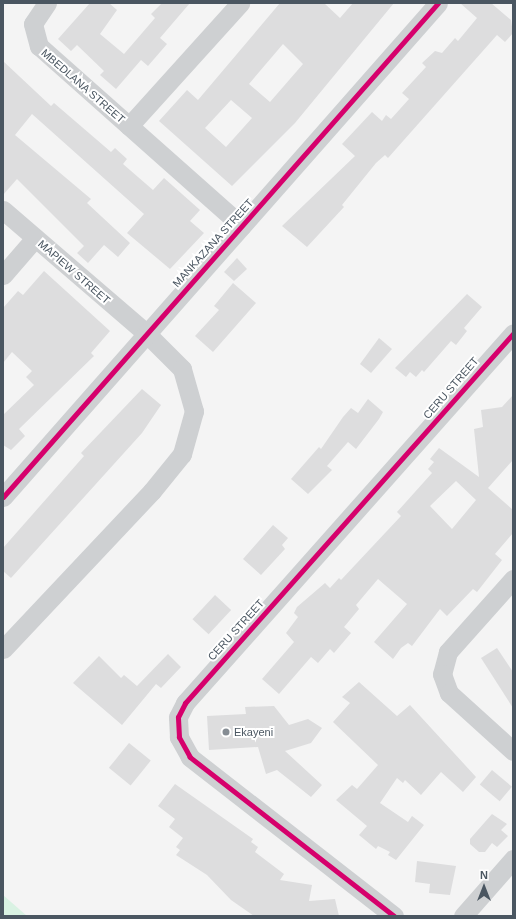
<!DOCTYPE html>
<style>
body{margin:0}
#map{position:relative;width:516px;height:919px;overflow:hidden;background:#f4f4f4;font-family:Helvetica,sans-serif}
div>[style]{position:absolute}
[style*='--x']{left:calc(var(--x)*1px);top:calc(var(--y)*1px);width:calc(var(--w)*1px);rotate:calc(var(--a)*1deg)}
.green>*{inset:0;background:#d9f2e3}
.building>*{inset:0;background:#ddddde;transform-origin:0 0}
.street>*{height:19px;margin:-9.5px;padding:0 9.5px;transform-origin:9.5px;border-radius:9.5px;background:#ced0d2}
.cycleway>*{height:5px;margin:-2.5px;padding:0 2.5px;transform-origin:2.5px;border-radius:2.5px;background:#d6006c}
.dots>*{width:11px;height:11px;translate:-50% -50%;box-sizing:border-box;border:2px solid #fff;border-radius:50%}
span{translate:-50% -50%;white-space:nowrap;text-align:center;line-height:1.15;-webkit-text-stroke:4px #fff;paint-order:stroke}
.street-label{font-size:11px;color:#4a5661}
.poi-label{font-size:11px;color:#4a5661}
.left{translate:0 -50%;text-align:left}
.frame{position:absolute;inset:0;border:4px solid #4a5661;pointer-events:none}
.north{position:absolute;left:464px;top:867px;width:40px;height:40px;-webkit-text-stroke:3px #fff;paint-order:stroke;rotate:0deg;font-size:11px;font-weight:700;line-height:16px;text-align:center;color:#4a5661}
.north::after{content:'';display:block;margin:auto;width:14px;height:18px;background:#4a5661;clip-path:polygon(50% 0,100% 100%,50% 72%,0 100%)}
</style>
<div id="map">
<div class="green">
<div style="clip-path:polygon(3px 895px,27px 916px,3px 916px)"></div>
</div>
<div class="building">
<div style="clip-path:polygon(90px 3px,109px 3px,117px 10px,100px 34px,124px 54px,155px 18px,151px 14px,162px 3px,190px 3px,160px 38px,167px 44px,148px 66px,141px 60px,116px 89px,100px 75px,104px 71px,77px 45px,71px 51px,58px 39px)"></div>
<div style="clip-path:polygon(evenodd,280px 3px,324px 3px,340px 18px,353px 3px,394px 3px,295px 123px,232px 186px,159px 121px,187px 90px,198px 100px,280px 3px,283px 44px,303px 64px,270px 102px,249px 84px,283px 44px,280px 3px,231px 100px,252px 118px,226px 147px,205px 128px,231px 100px)"></div>
<div style="clip-path:polygon(460px 3px,491px 3px,511px 20px,513px 33px,505px 42px,497px 35px,388px 158px,385px 155px,376px 163px,342px 205px,344px 207px,307px 247px,282px 226px,355px 156px,342px 144px,372px 112px,382px 121px,386px 115px,391px 119px,409px 99px,402px 93px,426px 67px,422px 63px,435px 51px,442px 53px,455px 38px,458px 41px,477px 18px)"></div>
<div style="clip-path:polygon(3px 61px,51px 106px,54px 103px,111px 152px,115px 148px,127px 159px,123px 164px,153px 190px,164px 178px,200px 210px,190px 221px,204px 233px,170px 269px,127px 233px,144px 214px,32px 114px,15px 135px,91px 199px,87px 203px,130px 243px,118px 257px,104px 245px,88px 263px,77px 253px,84px 246px,17px 179px,3px 195px)"></div>
<div style="clip-path:polygon(237px 258px,247px 269px,234px 281px,224px 272px)"></div>
<div style="clip-path:polygon(44px 271px,110px 331px,91px 353px,94px 356px,19px 429px,25px 436px,11px 450px,3px 445px,3px 415px,34px 385px,26px 377px,32px 371px,12px 352px,3px 363px,3px 308px,18px 291px,23px 295px)"></div>
<div style="clip-path:polygon(233px 283px,256px 303px,213px 352px,195px 336px,219px 310px,214px 306px)"></div>
<div style="clip-path:polygon(467px 294px,482px 307px,464px 328px,467px 331px,456px 345px,451px 341px,424px 372px,422px 370px,416px 377px,410px 372px,406px 377px,395px 368px)"></div>
<div style="clip-path:polygon(379px 338px,392px 349px,371px 373px,360px 364px)"></div>
<div style="clip-path:polygon(142px 389px,161px 405px,142px 433px,11px 578px,3px 571px,3px 548px,84px 456px,81px 453px)"></div>
<div style="clip-path:polygon(evenodd,513px 395px,513px 460px,488px 488px,513px 510px,513px 533px,495px 554px,502px 560px,477px 592px,473px 589px,447px 616px,440px 609px,412px 646px,408px 643px,401px 648px,393px 659px,374px 642px,407px 604px,378px 579px,356px 605px,359px 609px,344px 627px,351px 633px,334px 653px,330px 649px,318px 663px,311px 657px,279px 694px,262px 679px,294px 642px,286px 633px,298px 617px,294px 613px,297px 607px,325px 583px,330px 588px,339px 578px,341px 580px,401px 516px,397px 512px,432px 473px,428px 469px,434px 462px,430px 459px,439px 448px,479px 477px,474px 429px,483px 427px,481px 410px,502px 407px,513px 395px,456px 481px,476px 500px,452px 529px,430px 506px,456px 481px)"></div>
<div style="clip-path:polygon(368px 399px,383px 412px,379px 419px,356px 449px,348px 442px,327px 466px,332px 470px,308px 494px,291px 479px,319px 447px,321px 449px,343px 417px,351px 408px,358px 413px)"></div>
<div style="clip-path:polygon(273px 525px,288px 538px,282px 545px,285px 549px,261px 575px,243px 559px)"></div>
<div style="left:215px;top:595px;width:22px;height:33px;rotate:43deg"></div>
<div style="clip-path:polygon(497px 648px,513px 672px,513px 708px,481px 658px)"></div>
<div style="clip-path:polygon(168px 654px,181px 667px,161px 688px,156px 684px,122px 725px,73px 683px,99px 656px,121px 678px,124px 675px,137px 686px)"></div>
<div style="clip-path:polygon(359px 682px,397px 716px,410px 705px,476px 777px,463px 792px,441px 772px,421px 795px,405px 780px,403px 783px,397px 778px,380px 803px,408px 822px,412px 816px,424px 825px,396px 860px,388px 855px,390px 852px,378px 846px,376px 849px,359px 835px,367px 826px,336px 800px,352px 785px,357px 789px,378px 765px,333px 722px,350px 703px,342px 697px)"></div>
<div style="clip-path:polygon(274px 706px,289px 725px,308px 719px,322px 728px,311px 743px,285px 751px,322px 785px,311px 797px,277px 770px,266px 774px,258px 747px,209px 750px,207px 716px,246px 714px,245px 707px)"></div>
<div style="left:129px;top:743px;width:28px;height:32px;rotate:39deg"></div>
<div style="left:492px;top:770px;width:26px;height:19px;rotate:40deg"></div>
<div style="clip-path:polygon(175px 784px,253px 839px,251px 842px,258px 847px,255px 852px,284px 874px,280px 880px,312px 885px,309px 901px,335px 899px,339px 916px,254px 916px,231px 900px,207px 875px,176px 855px,180px 850px,176px 847px,183px 838px,169px 827px,175px 819px,158px 806px)"></div>
<div style="clip-path:polygon(492px 814px,507px 824px,501px 830px,508px 836px,497px 847px,492px 843px,485px 852px,479px 852px,470px 844px,470px 839px)"></div>
<div style="clip-path:polygon(417px 861px,456px 866px,450px 895px,429px 893px,430px 884px,415px 882px)"></div>
</div>
<div class="street">
<div style="--x:47;--y:3;--w:25;--a:124"></div>
<div style="--x:33;--y:24;--w:23;--a:75"></div>
<div style="--x:39;--y:46;--w:271;--a:41.6"></div>
<div style="--x:129;--y:126;--w:166;--a:-47.9"></div>
<div style="--x:3;--y:210;--w:189;--a:40.7"></div>
<div style="--x:146;--y:333;--w:51;--a:45"></div>
<div style="--x:182;--y:369;--w:44;--a:74.1"></div>
<div style="--x:194;--y:411;--w:45;--a:105.6"></div>
<div style="--x:182;--y:454;--w:48;--a:129"></div>
<div style="--x:152;--y:491;--w:217;--a:133.3"></div>
<div style="--x:3;--y:275;--w:49;--a:-49.1"></div>
<div style="--x:3;--y:497;--w:658;--a:-48.63"></div>
<div style="--x:513;--y:579;--w:98;--a:131.7"></div>
<div style="--x:448;--y:652;--w:23;--a:105"></div>
<div style="--x:442;--y:674;--w:20;--a:70"></div>
<div style="--x:449;--y:693;--w:86;--a:42.2"></div>
<div style="--x:394;--y:916;--w:259;--a:-142.1"></div>
<div style="--x:190;--y:757;--w:23;--a:-119"></div>
<div style="--x:179;--y:737;--w:20;--a:-93"></div>
<div style="--x:178;--y:717;--w:16;--a:-63"></div>
<div style="--x:185;--y:703;--w:494;--a:-48.4"></div>
<div style="--x:463;--y:916;--w:76;--a:-48.7"></div>
</div>
<div class="cycleway">
<div style="--x:3;--y:497;--w:658;--a:-48.63"></div>
<div style="--x:394;--y:916;--w:259;--a:-142.1"></div>
<div style="--x:190;--y:757;--w:23;--a:-119"></div>
<div style="--x:179;--y:737;--w:20;--a:-93"></div>
<div style="--x:178;--y:717;--w:16;--a:-63"></div>
<div style="--x:185;--y:703;--w:494;--a:-48.4"></div>
</div>
<div class="dots">
<div style="left:226px;top:732px;background:#868d94"></div>
</div>
<div class="street-label">
<span style="left:83px;top:86px;rotate:41deg">MBEDLANA STREET</span>
<span style="left:213px;top:243px;rotate:-48deg">MANKAZANA STREET</span>
<span style="left:74px;top:272px;rotate:41deg">MAPIEW STREET</span>
<span style="left:451px;top:388px;rotate:-49deg">CERU STREET</span>
<span style="left:236px;top:630px;rotate:-48deg">CERU STREET</span>
</div>
<div class="poi-label">
<span class="left" style="left:234px;top:732px">Ekayeni</span>
</div>
<div class="frame"></div>
<div class="north">N</div>
</div>
